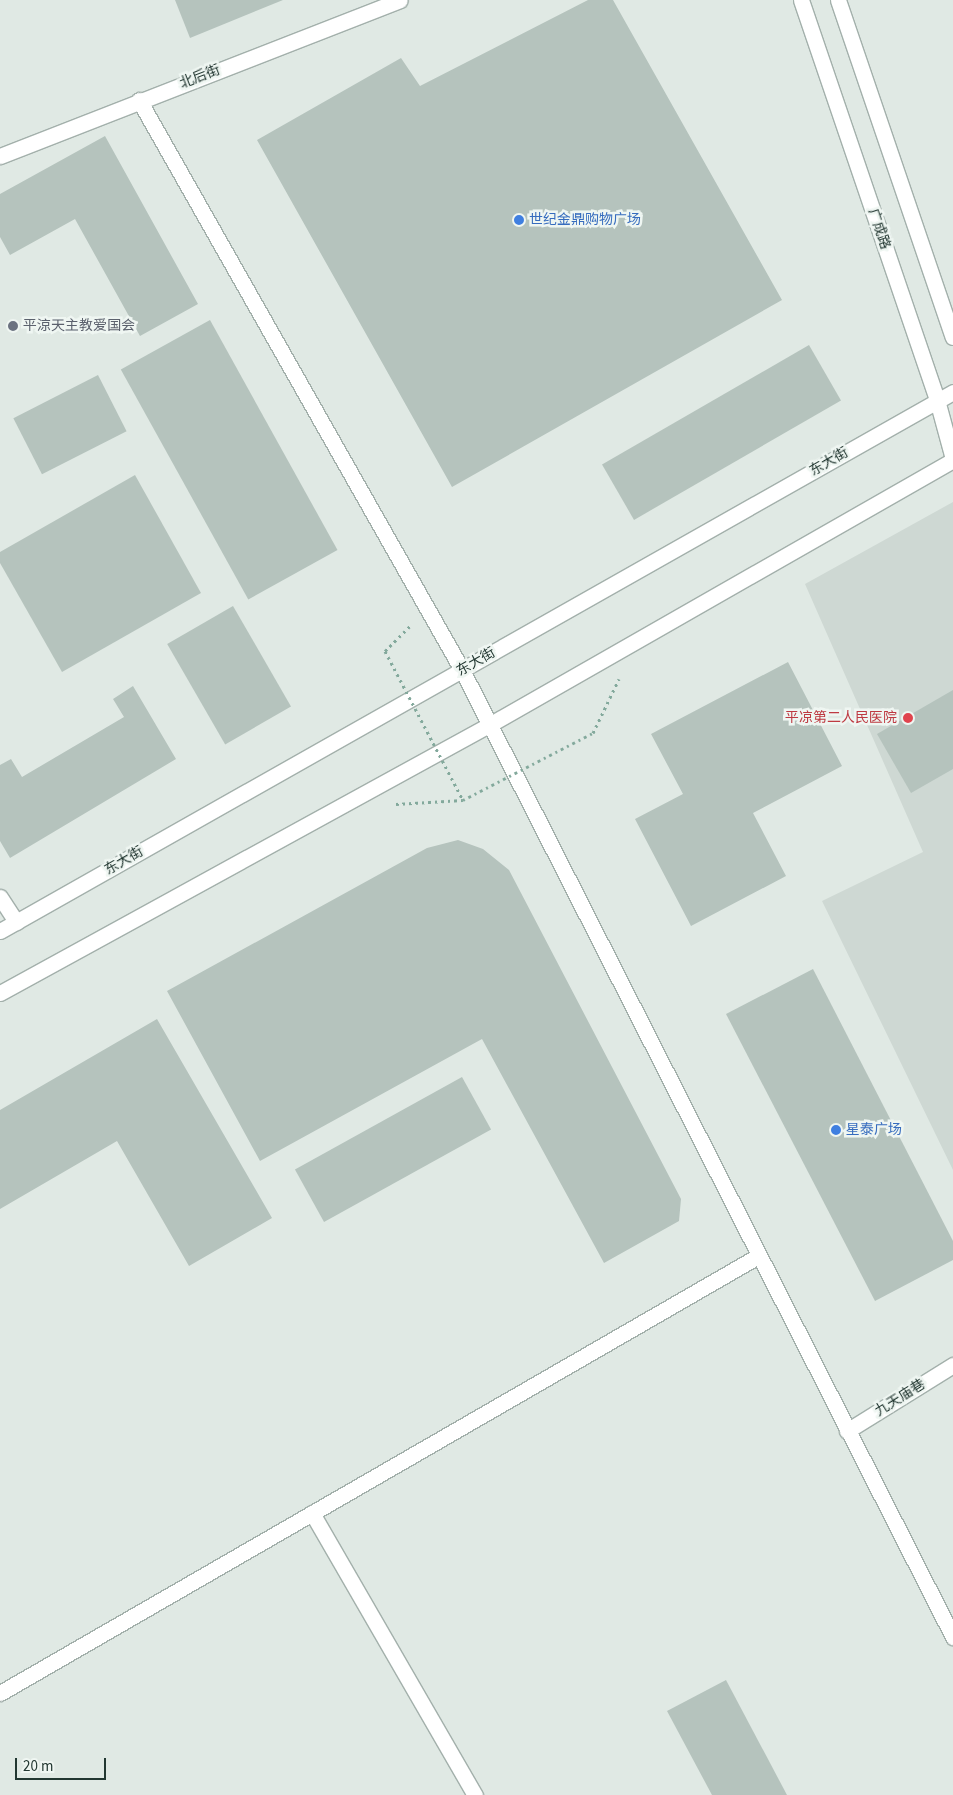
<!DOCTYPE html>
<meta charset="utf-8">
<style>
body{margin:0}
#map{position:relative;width:953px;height:1795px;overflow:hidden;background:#e0e9e4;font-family:"Source Sans 3","Noto Sans SC",sans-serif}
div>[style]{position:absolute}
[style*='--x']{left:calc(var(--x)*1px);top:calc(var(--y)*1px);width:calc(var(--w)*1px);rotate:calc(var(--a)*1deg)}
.built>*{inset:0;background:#ced8d3}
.building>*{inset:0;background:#b5c3bd;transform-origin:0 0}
.path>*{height:3px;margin-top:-1.5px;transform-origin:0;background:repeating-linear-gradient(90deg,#83a99c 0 2.5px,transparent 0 6.5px)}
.roads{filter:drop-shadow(1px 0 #a3b0ab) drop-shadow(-1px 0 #a3b0ab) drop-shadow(0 1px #a3b0ab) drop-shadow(0 -1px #a3b0ab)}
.pedestrian>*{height:15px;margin:-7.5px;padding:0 7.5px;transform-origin:7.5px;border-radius:7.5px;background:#fff}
.minor>*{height:15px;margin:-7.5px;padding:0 7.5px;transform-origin:7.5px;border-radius:7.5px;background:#fff}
.tertiary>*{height:15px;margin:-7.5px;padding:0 7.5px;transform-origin:7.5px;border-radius:7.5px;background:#fff}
.secondary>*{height:15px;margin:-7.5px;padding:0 7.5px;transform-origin:7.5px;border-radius:7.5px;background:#fff}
.path-bridge>*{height:3px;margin-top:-1.5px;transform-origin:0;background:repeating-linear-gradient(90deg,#83a99c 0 2.5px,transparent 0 6.5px)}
.dots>*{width:14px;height:14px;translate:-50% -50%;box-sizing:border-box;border:2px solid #eff6f2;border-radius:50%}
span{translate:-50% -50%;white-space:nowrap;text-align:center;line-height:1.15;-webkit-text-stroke:5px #eff6f2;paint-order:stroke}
.street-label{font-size:14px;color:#223731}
.shop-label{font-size:14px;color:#366cbe}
.left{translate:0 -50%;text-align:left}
.worship-label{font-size:14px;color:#5b616d}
.health-label{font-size:14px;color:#be3a42}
.right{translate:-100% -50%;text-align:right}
.scale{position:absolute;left:15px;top:1758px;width:91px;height:22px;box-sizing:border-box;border:2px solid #223731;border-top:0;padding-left:6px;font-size:15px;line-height:18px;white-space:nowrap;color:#223731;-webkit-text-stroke:4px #eff6f2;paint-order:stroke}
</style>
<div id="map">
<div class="built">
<div style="clip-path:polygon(953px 502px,953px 1170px,822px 901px,923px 852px,805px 584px)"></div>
</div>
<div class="building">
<div style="clip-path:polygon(175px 0,283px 0,190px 38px)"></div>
<div style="clip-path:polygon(588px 0,613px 0,782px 300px,452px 487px,257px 140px,401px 58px,420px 86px)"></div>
<div style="clip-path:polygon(105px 136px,198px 304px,140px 336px,75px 219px,10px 255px,0 237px,0 194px)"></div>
<div style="left:210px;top:320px;width:263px;height:102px;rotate:61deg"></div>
<div style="left:809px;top:345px;width:64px;height:239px;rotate:60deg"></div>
<div style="left:98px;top:375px;width:63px;height:95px;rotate:63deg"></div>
<div style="clip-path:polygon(135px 475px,201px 593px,62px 672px,0 563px,0 552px)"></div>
<div style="left:233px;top:606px;width:116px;height:76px;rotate:60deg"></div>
<div style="clip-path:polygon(788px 662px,842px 766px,753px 813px,786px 876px,691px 926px,635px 819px,683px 794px,651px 734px)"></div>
<div style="clip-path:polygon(133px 686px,176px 759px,10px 858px,0 841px,0 765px,11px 759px,22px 777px,124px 717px,113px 699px)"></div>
<div style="clip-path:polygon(953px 690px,953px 769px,911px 793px,877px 734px)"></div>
<div style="clip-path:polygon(458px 840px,483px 849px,509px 870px,681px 1199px,679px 1221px,604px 1263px,482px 1039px,260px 1161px,167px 991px,427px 848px)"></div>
<div style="clip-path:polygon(813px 969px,953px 1241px,953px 1260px,875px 1301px,726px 1014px)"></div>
<div style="clip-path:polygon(157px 1019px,272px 1218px,189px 1266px,117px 1141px,0 1209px,0 1110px)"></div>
<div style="left:462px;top:1077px;width:60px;height:191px;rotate:61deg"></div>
<div style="clip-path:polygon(726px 1680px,787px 1795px,712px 1795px,667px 1711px)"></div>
</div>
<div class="path">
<div style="--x:385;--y:651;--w:37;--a:-45"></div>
<div style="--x:593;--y:733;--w:60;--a:-64.3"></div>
<div style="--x:396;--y:804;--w:67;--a:-3.4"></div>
</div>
<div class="roads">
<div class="pedestrian">
<div style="--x:139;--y:100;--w:655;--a:60.46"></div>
</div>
<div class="minor">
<div style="--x:0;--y:156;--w:429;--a:-21.3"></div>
<div style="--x:0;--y:897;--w:30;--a:57"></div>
<div style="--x:847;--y:1431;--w:125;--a:-31.9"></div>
<div style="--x:312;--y:1513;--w:326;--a:60"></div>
</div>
<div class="tertiary">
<div style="--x:462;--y:670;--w:1085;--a:63.08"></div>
<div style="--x:0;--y:1693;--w:875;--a:-29.96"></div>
</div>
<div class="secondary">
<div style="--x:801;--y:0;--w:422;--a:71.2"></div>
<div style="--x:937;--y:400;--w:61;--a:74.8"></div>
<div style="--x:838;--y:0;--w:356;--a:71.2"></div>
<div style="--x:0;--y:931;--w:1095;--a:-29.49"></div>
<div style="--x:0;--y:993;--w:558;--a:-28.73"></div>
<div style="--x:489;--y:725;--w:534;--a:-29.73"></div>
</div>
</div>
<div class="path-bridge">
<div style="--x:385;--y:651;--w:168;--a:62.4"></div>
<div style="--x:463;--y:800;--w:146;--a:-27.3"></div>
</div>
<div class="dots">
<div style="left:519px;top:220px;background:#3f7fe0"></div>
<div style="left:13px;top:326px;background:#6b7280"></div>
<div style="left:908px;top:718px;background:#e0444e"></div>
<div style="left:836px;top:1130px;background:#3f7fe0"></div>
</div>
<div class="street-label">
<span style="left:200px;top:77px;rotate:-21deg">北后街</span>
<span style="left:879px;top:229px;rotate:71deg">广成路</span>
<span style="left:829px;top:462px;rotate:-30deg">东大街</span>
<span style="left:476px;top:662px;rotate:-30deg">东大街</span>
<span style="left:124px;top:861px;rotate:-30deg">东大街</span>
<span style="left:900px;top:1398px;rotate:-32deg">九天庙巷</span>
</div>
<div class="shop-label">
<span class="left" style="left:529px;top:220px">世纪金鼎购物广场</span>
<span class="left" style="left:846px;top:1130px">星泰广场</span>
</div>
<div class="worship-label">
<span class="left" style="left:23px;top:326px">平涼天主教爱国会</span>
</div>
<div class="health-label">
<span class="right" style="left:897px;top:718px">平凉第二人民医院</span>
</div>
<div class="scale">20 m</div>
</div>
